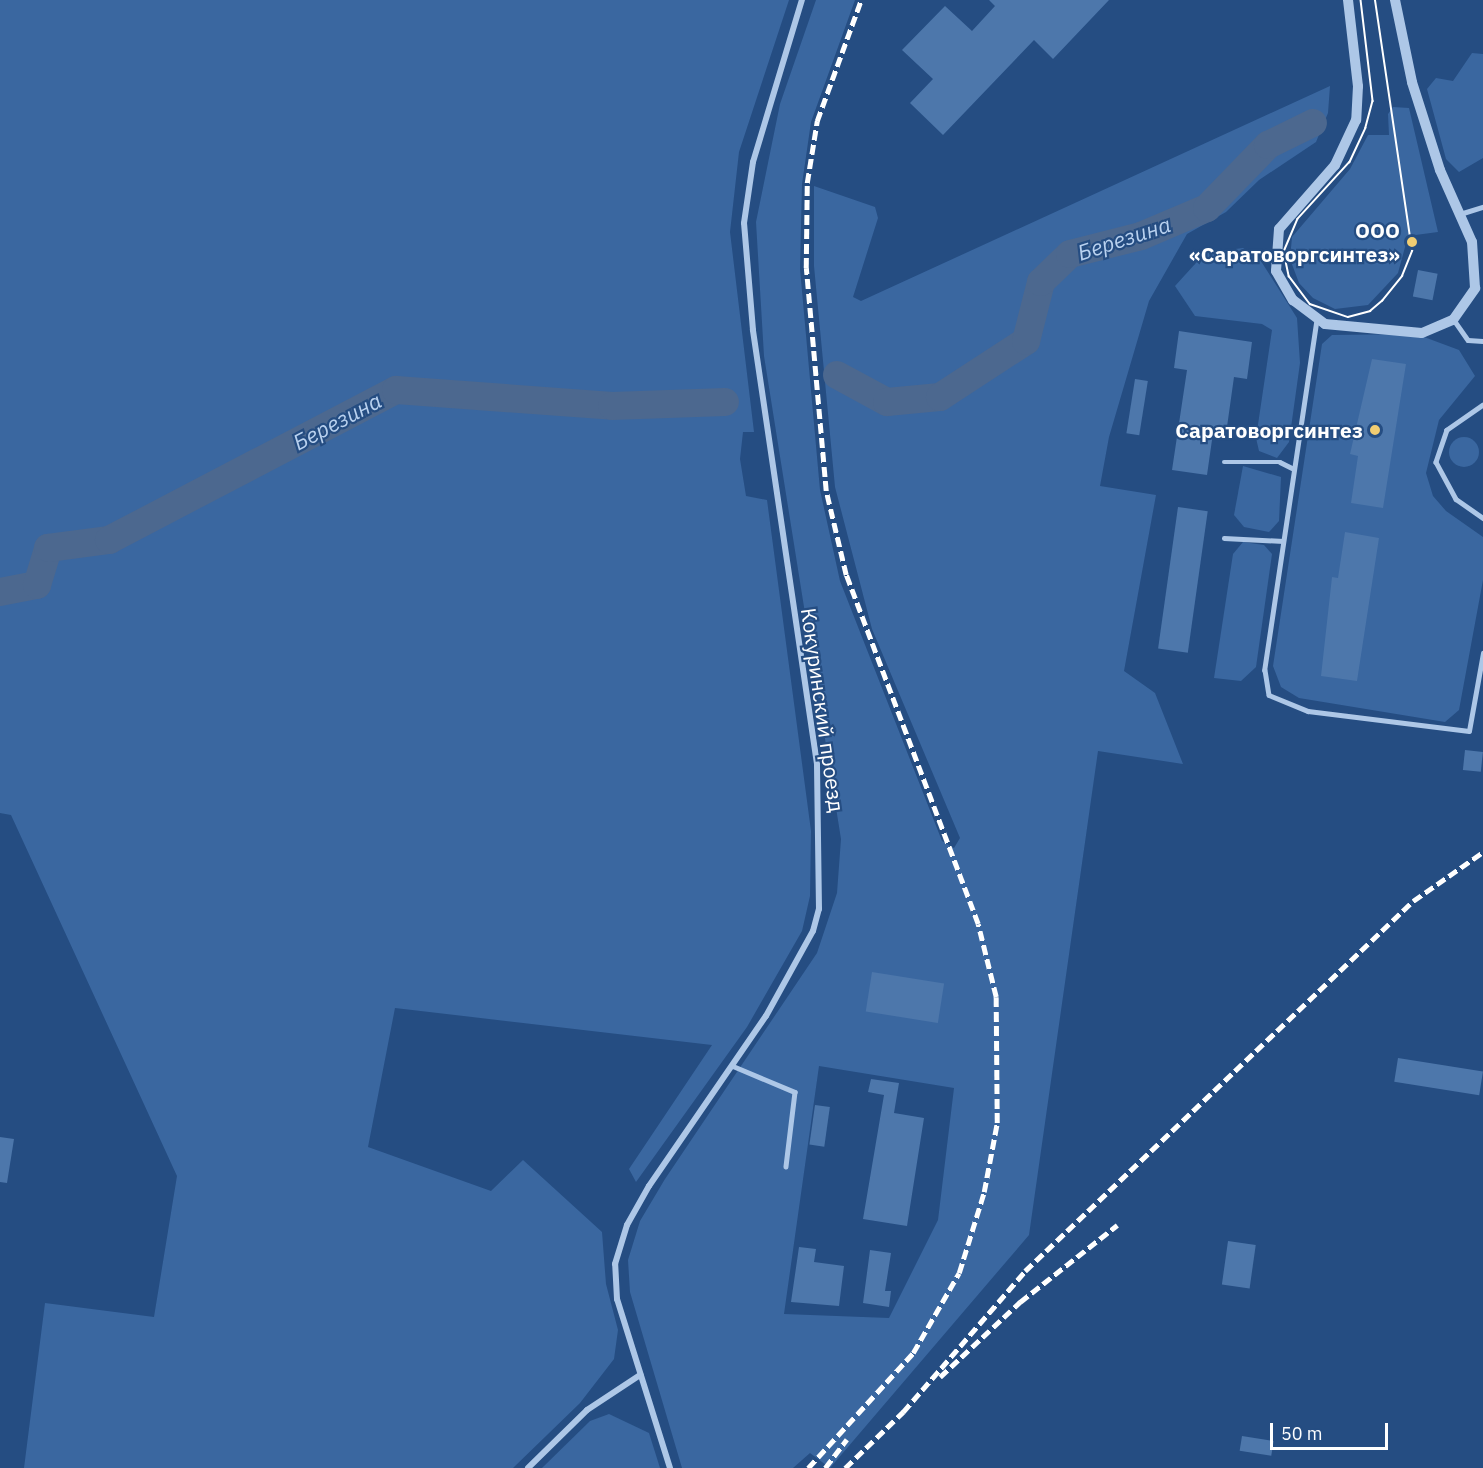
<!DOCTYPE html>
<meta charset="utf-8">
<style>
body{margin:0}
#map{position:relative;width:1483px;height:1468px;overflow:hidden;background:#254d82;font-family:"IBM Plex Sans",sans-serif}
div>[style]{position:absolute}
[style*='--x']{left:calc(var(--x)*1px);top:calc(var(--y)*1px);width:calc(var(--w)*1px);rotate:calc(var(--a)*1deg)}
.green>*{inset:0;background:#3a67a0}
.round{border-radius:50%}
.river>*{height:28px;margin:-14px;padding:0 14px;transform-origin:14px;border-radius:14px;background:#4c688f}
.building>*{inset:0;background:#4d77ab;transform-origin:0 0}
.service>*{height:4.5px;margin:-2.25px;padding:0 2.25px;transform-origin:2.25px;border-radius:2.25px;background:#adc7e7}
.minor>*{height:6px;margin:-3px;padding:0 3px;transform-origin:3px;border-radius:3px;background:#adc7e7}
.tertiary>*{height:10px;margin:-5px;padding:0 5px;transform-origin:5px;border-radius:5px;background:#adc7e7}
.tram>*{height:1.5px;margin:-0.75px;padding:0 0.75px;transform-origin:0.75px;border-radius:0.75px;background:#fff}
.rail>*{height:4.5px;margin-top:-2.25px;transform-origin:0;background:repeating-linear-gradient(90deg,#fff 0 10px,transparent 0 14.5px)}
.dots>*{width:16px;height:16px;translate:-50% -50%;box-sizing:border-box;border:3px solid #254d82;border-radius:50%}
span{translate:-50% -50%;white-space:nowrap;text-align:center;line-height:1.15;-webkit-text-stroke:4.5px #254d82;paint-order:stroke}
.poi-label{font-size:21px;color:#fff;font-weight:700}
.right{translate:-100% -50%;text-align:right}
.street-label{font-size:21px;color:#fff}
.water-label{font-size:22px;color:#b9d1ef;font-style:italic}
.scale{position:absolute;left:1270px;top:1423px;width:118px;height:27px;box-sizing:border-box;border:3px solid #fff;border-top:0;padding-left:8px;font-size:18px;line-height:21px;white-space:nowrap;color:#fff;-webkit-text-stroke:4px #254d82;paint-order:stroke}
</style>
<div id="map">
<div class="green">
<div style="clip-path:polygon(0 0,789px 0,739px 152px,730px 232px,754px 432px,743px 432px,740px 459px,746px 496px,767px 500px,811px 831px,810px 896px,802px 931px,747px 1027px,636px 1182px,629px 1169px,712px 1045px,395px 1008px,368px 1147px,491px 1191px,523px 1160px,602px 1232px,606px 1284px,618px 1330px,614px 1359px,580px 1403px,513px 1468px,24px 1468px,45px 1303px,154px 1317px,177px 1176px,11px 815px,0 813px)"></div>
<div style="clip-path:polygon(evenodd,816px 0,855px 0,811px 122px,802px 184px,800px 269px,820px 490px,840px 581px,942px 841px,954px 848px,960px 838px,872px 629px,835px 487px,814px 266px,814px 186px,875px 207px,878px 218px,853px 297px,861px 301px,1330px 86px,1328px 113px,1316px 142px,1259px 180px,1226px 212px,1187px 234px,1149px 301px,1109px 437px,1100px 486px,1156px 495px,1124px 671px,1155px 693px,1183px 764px,1098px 751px,1029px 1235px,830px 1468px,810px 1453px,793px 1468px,682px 1468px,630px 1292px,628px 1260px,640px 1221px,665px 1179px,817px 953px,837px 893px,841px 839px,764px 356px,756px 222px,780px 104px,816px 0,819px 1066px,954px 1088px,938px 1220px,889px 1318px,784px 1314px,819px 1066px)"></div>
<div style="clip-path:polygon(1472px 53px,1483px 54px,1483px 158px,1459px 172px,1446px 159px,1427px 89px,1436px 78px,1453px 81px)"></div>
<div style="clip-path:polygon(1393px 107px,1409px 108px,1438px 232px,1408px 236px,1398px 273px,1368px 305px,1335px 309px,1313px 298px,1299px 283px,1290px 259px,1292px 237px,1350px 169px,1368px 135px,1389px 135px,1388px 114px)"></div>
<div style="clip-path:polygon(1243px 248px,1259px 258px,1297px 318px,1300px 363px,1289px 442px,1277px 458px,1259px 451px,1256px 438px,1272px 330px,1262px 324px,1195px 316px,1175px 286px,1205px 253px)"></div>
<div style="clip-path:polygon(1416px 334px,1459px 350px,1475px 376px,1439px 420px,1426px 473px,1433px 496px,1446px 511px,1483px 537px,1483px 580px,1459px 710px,1445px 722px,1299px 698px,1281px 687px,1273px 666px,1322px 344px,1332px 335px)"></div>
<div class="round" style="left:1449px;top:437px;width:30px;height:30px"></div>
<div style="clip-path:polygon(1243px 466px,1281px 477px,1279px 521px,1269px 532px,1244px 527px,1234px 515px)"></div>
<div style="clip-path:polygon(1243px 542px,1264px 545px,1272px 554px,1256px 667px,1241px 681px,1214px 678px,1233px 554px)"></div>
<div style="clip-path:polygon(609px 1414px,649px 1433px,660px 1468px,542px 1468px,590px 1421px)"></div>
</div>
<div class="river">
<div style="--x:837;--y:375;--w:57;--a:28.4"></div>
<div style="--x:887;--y:402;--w:53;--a:-5.4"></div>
<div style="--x:940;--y:397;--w:103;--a:-33.1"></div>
<div style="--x:1026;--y:341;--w:61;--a:-75.7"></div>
<div style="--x:1041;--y:282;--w:40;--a:-44"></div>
<div style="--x:1070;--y:254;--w:73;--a:-14.2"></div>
<div style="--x:1141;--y:236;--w:72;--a:-23"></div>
<div style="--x:1207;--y:208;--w:88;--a:-45.9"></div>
<div style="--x:1268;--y:145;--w:50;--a:-26.1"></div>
<div style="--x:0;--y:592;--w:38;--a:-11"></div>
<div style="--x:37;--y:585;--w:39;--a:-73"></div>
<div style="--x:48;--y:548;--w:62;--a:-7.5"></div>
<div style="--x:109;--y:540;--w:324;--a:-27.6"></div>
<div style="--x:396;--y:390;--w:217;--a:4.2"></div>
<div style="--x:612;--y:406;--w:113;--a:-2"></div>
</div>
<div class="building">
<div style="clip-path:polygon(989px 0,1109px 0,1053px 59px,1034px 40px,943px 135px,910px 103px,933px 79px,902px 50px,945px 6px,972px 31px,995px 6px)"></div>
<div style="left:1418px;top:270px;width:20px;height:27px;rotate:11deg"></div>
<div style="clip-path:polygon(1179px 331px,1252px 342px,1247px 379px,1234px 377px,1226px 434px,1213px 433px,1207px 475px,1172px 470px,1187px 370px,1174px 368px)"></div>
<div style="clip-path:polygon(1372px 359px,1406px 364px,1383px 508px,1351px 503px,1358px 456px,1350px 454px)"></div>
<div style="left:1135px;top:379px;width:13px;height:55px;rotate:9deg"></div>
<div style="left:1178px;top:507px;width:30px;height:143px;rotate:8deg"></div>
<div style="clip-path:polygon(1345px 532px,1379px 538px,1357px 681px,1321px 676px,1332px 577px,1338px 578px)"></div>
<div style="left:1465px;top:750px;width:18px;height:20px;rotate:6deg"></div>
<div style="left:872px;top:972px;width:73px;height:40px;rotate:9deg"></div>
<div style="left:1398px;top:1058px;width:86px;height:24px;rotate:9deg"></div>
<div style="clip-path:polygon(871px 1079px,899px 1083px,894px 1113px,924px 1118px,907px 1226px,863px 1219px,884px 1095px,868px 1092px)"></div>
<div style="left:815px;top:1105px;width:15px;height:40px;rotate:8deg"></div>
<div style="clip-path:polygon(0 1137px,14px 1139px,7px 1183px,0 1182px)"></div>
<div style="left:1228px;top:1241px;width:28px;height:44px;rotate:8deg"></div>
<div style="clip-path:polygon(799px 1247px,816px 1249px,814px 1262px,844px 1266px,839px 1306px,791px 1302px)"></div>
<div style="clip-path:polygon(870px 1250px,891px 1253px,885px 1291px,891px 1291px,889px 1307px,863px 1303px)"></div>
<div style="left:1242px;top:1436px;width:32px;height:15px;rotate:9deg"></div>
</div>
<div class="service">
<div style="--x:1463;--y:213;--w:21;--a:-17"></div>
<div style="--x:1317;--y:320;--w:354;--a:98.5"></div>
<div style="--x:1265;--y:670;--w:25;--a:81"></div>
<div style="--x:1269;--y:695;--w:42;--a:22.3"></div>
<div style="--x:1308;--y:711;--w:162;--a:7.1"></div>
<div style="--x:1469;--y:731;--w:79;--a:-79.8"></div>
<div style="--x:1454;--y:320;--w:24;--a:55"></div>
<div style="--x:1468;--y:340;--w:15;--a:4"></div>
<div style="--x:1483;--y:405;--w:44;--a:145.2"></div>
<div style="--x:1447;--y:430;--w:34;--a:109"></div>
<div style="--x:1436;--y:462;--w:42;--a:61.6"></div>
<div style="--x:1456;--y:499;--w:33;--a:35"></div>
<div style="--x:1224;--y:462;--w:56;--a:0"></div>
<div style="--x:1280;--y:462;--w:13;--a:27"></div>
<div style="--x:1224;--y:538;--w:59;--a:2.9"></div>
<div style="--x:733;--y:1066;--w:67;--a:22.8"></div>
<div style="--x:795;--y:1092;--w:75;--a:96.9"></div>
</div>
<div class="minor">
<div style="--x:528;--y:1468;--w:83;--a:-44.5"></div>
<div style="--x:587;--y:1410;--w:64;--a:-33.4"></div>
<div style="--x:670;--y:1468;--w:177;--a:-107.4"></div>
<div style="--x:617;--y:1299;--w:35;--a:-93"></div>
<div style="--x:615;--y:1264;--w:41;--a:-72.9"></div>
<div style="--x:627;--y:1225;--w:45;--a:-60.6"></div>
<div style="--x:649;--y:1186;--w:206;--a:-55.5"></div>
<div style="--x:766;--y:1016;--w:97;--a:-61.1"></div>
<div style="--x:813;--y:931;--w:23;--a:-75"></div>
<div style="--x:819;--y:909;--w:145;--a:-90.8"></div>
<div style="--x:817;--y:764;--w:439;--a:-98.4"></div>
<div style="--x:753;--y:330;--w:107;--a:-94.8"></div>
<div style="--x:744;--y:223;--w:62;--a:-81.6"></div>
<div style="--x:753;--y:162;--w:169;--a:-73.2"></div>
</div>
<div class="tertiary">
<div style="--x:1348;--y:0;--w:87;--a:83.4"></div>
<div style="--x:1358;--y:86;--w:34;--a:93"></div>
<div style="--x:1356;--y:120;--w:50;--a:115"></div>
<div style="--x:1335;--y:165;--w:85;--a:131.2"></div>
<div style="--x:1279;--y:229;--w:42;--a:94.1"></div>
<div style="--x:1276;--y:271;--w:34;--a:60"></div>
<div style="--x:1293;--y:300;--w:40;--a:37"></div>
<div style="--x:1325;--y:324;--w:97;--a:5.3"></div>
<div style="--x:1422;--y:333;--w:34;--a:-23"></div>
<div style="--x:1453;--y:320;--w:39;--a:-55"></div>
<div style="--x:1475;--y:288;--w:46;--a:-93.7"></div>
<div style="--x:1472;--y:242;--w:79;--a:-114"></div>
<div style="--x:1440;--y:170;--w:92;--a:-107.7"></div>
<div style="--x:1412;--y:82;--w:84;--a:-101.7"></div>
</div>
<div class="tram">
<div style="--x:1361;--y:0;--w:102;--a:83.2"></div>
<div style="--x:1373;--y:101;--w:28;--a:105"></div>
<div style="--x:1366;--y:128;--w:38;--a:115"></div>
<div style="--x:1350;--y:162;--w:77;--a:132.4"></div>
<div style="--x:1298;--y:219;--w:36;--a:113"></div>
<div style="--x:1284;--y:252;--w:25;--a:78"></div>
<div style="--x:1289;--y:276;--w:35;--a:53"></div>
<div style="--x:1310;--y:304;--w:40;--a:18.9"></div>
<div style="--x:1348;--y:317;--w:23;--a:-15"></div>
<div style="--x:1370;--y:311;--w:16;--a:-40"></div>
<div style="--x:1382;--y:301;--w:32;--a:-51"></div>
<div style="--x:1402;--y:276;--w:27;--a:-68"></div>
<div style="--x:1412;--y:251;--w:254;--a:-98.4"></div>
</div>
<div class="rail">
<div style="--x:940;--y:1377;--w:110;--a:-43.2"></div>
<div style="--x:1020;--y:1302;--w:124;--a:-38.4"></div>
<div style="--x:808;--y:1468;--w:156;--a:-47.6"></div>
<div style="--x:913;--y:1353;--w:92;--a:-60.1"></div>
<div style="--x:959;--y:1273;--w:85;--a:-72.8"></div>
<div style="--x:984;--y:1192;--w:70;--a:-79.3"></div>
<div style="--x:997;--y:1123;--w:126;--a:-90.5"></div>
<div style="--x:996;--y:997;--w:75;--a:-103.9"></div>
<div style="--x:978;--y:924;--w:373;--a:-110.7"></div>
<div style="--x:846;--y:575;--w:86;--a:-103.4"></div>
<div style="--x:826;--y:491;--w:224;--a:-95.1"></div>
<div style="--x:806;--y:268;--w:85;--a:-89.3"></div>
<div style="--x:807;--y:183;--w:63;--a:-80.8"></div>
<div style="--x:817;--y:121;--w:129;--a:-70"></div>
<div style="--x:825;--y:1468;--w:36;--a:-53"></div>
<div style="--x:845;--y:1468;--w:81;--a:-44"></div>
<div style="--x:903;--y:1412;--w:186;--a:-49.1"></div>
<div style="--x:1025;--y:1271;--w:536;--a:-43.64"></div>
<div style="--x:1413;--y:901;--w:85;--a:-35"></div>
</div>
<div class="dots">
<div style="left:1412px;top:242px;background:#f1cd72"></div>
<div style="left:1375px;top:430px;background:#f1cd72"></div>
</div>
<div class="poi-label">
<span class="right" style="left:1400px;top:242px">ООО<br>«Саратоворгсинтез»</span>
<span class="right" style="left:1363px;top:430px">Саратоворгсинтез</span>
</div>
<div class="street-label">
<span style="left:823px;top:710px;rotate:82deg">Кокуринский проезд</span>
</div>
<div class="water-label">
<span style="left:1124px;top:238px;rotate:-18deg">Березина</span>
<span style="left:337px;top:421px;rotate:-28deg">Березина</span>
</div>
<div class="scale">50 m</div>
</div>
